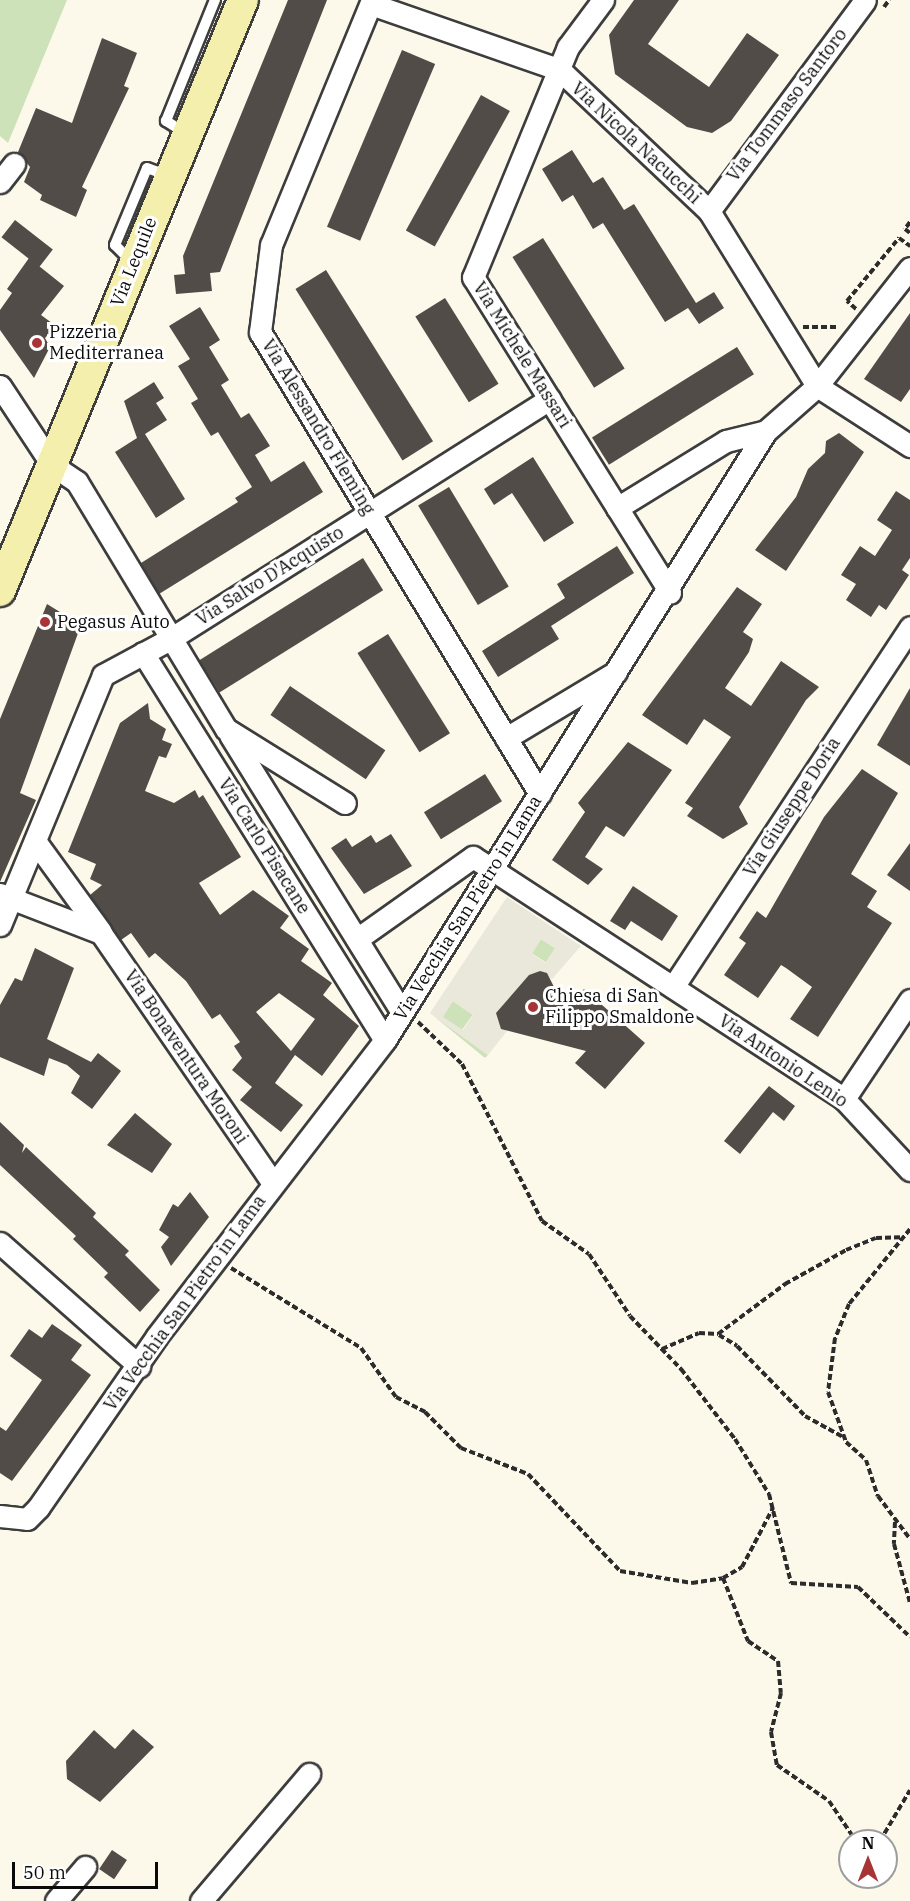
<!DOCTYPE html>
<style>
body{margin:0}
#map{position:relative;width:910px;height:1901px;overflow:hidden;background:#fcf9ea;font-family:"IBM Plex Serif",serif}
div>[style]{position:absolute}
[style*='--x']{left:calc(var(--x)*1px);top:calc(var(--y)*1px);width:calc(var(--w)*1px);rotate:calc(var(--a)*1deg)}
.green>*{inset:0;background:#cde2b8;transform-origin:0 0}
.plaza>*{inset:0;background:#eae7db}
.building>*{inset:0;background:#514c48;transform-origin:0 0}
.path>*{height:4px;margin-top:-2px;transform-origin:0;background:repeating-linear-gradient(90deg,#2c2c2c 0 6px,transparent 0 9px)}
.roads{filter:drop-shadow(2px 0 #3d3d3d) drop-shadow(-2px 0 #3d3d3d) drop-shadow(0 2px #3d3d3d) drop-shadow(0 -2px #3d3d3d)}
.service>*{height:10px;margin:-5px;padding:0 5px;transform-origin:5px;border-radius:5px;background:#fff}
.minor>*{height:21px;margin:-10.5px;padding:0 10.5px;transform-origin:10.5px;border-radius:10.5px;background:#fff}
.secondary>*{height:30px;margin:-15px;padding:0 15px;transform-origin:15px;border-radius:15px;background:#f5efad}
.dots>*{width:16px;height:16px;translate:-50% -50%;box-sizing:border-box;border:3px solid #fff;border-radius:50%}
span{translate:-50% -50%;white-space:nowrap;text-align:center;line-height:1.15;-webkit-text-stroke:6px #fff;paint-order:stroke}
.street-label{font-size:18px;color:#0a0a0a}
.poi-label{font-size:18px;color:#0a0a0a}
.left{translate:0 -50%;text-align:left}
.north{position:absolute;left:838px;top:1829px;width:60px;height:60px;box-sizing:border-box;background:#fff;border:2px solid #9d9d9d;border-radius:50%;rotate:0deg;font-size:16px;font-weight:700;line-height:24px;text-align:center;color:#0a0a0a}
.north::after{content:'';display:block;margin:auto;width:21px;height:27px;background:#a83436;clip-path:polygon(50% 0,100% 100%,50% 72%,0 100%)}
.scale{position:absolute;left:12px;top:1862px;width:146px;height:27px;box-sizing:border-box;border:3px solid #0a0a0a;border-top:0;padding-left:8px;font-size:18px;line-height:21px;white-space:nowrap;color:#0a0a0a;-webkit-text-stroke:4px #fff;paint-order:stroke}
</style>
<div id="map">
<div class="green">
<div style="clip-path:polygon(0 0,67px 0,8px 143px,0 136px)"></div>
<div style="left:541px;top:939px;width:17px;height:17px;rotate:33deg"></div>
<div style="left:453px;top:1001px;width:24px;height:19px;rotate:35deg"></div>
<div style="clip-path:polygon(430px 1013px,488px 1055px,485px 1058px)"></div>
</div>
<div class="plaza">
<div style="clip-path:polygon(evenodd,507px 897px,581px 946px,552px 979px,540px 971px,529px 975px,502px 1022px,507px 1031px,488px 1055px,430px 1013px,507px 897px,541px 939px,555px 948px,545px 963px,532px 954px,541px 939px,507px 897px,453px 1001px,473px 1015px,463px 1030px,443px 1017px,453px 1001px)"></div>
</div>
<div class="building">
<div style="clip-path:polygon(288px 0,327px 0,220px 272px,210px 273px,212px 291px,176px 294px,174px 275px,185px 274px,183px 256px)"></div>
<div style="clip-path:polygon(634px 0,679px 0,648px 44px,709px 87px,747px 33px,779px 55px,731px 121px,712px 133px,687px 127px,615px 74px,609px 35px)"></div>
<div style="clip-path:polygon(102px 38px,137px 53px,124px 86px,129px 88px,82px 187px,87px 190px,76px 217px,40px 200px,42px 195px,24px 182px,30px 167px,18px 152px,36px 108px,72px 123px)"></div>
<div style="left:402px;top:50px;width:36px;height:192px;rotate:23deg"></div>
<div style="left:481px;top:95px;width:33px;height:155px;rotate:29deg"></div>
<div style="clip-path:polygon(572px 150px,593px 183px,603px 177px,624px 210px,634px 204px,696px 303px,714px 292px,724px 308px,699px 324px,688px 308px,665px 322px,603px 223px,593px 229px,573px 195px,562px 202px,542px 169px)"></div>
<div style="left:15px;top:220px;width:48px;height:22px;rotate:38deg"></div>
<div style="left:543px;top:238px;width:154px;height:36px;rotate:58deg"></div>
<div style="clip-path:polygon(29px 258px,64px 286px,41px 315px,56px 326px,45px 338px,50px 347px,34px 378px,0 330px,0 310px,12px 293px,7px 289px)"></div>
<div style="left:326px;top:270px;width:202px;height:36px;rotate:58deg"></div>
<div style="left:445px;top:298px;width:101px;height:35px;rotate:58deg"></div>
<div style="clip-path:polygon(200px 307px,220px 340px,209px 347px,229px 380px,221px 385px,241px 418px,249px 413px,270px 446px,255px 455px,271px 482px,304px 461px,323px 492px,159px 594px,141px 563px,238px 502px,235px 498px,252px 487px,218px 432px,211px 436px,191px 403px,198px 399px,178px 366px,190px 359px,169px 326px)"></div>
<div style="clip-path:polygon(910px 313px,910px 389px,901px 402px,864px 379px)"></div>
<div style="left:737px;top:347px;width:32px;height:171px;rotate:58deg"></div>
<div style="clip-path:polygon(154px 382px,164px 398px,156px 403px,167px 420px,145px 434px,185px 499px,156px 518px,115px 452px,137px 438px,124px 401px)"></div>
<div style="clip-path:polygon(839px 433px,864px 452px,786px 571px,755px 550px,796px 497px,808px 469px,825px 453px,826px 441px)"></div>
<div style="clip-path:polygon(533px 457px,574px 523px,544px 542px,512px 493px,494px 505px,484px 489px)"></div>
<div style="left:449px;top:487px;width:116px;height:36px;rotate:59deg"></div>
<div style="clip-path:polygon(896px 491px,910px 500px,910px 558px,902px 570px,909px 575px,886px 610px,879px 605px,871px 617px,846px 600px,856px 584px,841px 575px,860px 546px,875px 556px,892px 530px,877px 520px)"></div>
<div style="clip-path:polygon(617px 546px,634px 573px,551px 626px,559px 639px,498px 677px,482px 651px,565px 598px,557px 584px)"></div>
<div style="left:363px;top:558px;width:38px;height:193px;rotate:58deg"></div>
<div style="clip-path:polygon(737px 587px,762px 604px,743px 632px,753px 639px,749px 652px,725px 688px,751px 706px,781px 661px,819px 687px,806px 700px,739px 807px,748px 824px,723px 839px,687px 816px,693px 808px,685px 803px,731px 737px,704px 719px,687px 745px,642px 715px)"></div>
<div style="clip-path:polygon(47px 604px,81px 625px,20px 793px,36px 800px,0 882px,0 719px)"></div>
<div style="left:388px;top:634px;width:117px;height:36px;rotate:58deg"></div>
<div style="left:290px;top:686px;width:115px;height:35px;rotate:34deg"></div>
<div style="clip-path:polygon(910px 688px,910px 766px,877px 745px)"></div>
<div style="clip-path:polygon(evenodd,148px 703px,150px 719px,166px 729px,162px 740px,172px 744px,166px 758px,159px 756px,145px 791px,174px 803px,195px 790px,199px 798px,203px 795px,241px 857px,199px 883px,220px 915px,253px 890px,289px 916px,280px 928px,309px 949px,301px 961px,332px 983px,323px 995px,359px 1026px,322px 1076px,295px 1055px,275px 1083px,303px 1105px,281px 1132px,240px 1100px,252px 1087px,232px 1070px,242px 1058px,234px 1046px,240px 1042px,220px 1014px,212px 1019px,186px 981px,155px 953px,149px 958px,131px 933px,121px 940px,90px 895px,102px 885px,90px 879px,96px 864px,68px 852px,120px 723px,148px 703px,279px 993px,315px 1019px,291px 1051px,256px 1012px,279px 993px)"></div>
<div style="clip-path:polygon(628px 742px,672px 770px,624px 837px,606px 826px,585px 857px,603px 869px,588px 885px,552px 860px,585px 812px,578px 803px)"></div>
<div style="clip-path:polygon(862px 769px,898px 793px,851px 874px,877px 891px,867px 907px,892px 923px,818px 1037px,790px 1019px,812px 987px,786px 968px,781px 965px,758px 998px,724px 975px,746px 943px,739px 938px,757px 911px,766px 918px,824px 817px)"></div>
<div style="left:485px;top:774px;width:32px;height:72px;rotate:58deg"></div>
<div style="clip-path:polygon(391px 834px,412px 866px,364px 894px,331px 848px,346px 838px,352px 847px,371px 835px,376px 843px)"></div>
<div style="clip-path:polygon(910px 843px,910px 891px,887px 875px)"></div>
<div style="clip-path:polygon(633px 886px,678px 916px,662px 941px,631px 921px,625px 930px,610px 921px)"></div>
<div style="clip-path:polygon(35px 948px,74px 968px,47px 1039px,91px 1062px,98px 1053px,121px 1071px,92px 1109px,71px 1093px,80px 1076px,67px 1065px,49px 1058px,44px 1076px,0 1057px,0 1005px,15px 978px,22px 981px)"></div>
<div style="clip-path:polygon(540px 971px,547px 973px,565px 1009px,584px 989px,645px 1043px,605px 1089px,575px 1063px,586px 1051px,501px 1029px,496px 1013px,529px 975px)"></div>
<div style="clip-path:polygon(769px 1086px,795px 1106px,784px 1121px,773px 1112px,740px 1154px,724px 1141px)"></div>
<div style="clip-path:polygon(135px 1113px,172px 1144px,152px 1173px,107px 1145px)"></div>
<div style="clip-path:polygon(0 1122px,24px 1145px,22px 1153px,26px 1147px,96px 1213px,93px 1217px,129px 1251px,125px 1255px,160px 1290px,140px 1312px,104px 1277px,108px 1273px,73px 1239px,76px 1236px,0 1165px)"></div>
<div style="clip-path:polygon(190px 1192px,209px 1217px,171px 1266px,161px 1247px,169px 1237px,159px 1230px,173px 1204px,178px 1207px)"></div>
<div style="clip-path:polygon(52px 1324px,82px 1345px,71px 1360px,91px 1375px,12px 1481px,0 1473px,0 1427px,6px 1431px,42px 1380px,10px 1356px,29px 1329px,42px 1338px)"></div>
<div style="clip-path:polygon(133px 1729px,154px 1747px,100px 1802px,67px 1779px,66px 1761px,94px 1730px,115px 1749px)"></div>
<div style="left:112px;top:1850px;width:18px;height:23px;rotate:34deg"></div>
</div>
<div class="path">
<div style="--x:884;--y:7;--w:9;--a:-54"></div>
<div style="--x:910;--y:222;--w:9;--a:126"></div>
<div style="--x:905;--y:229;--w:6;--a:39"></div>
<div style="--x:856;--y:309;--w:12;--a:-138"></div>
<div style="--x:847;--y:301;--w:82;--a:-50.5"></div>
<div style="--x:899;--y:238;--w:14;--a:36"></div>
<div style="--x:803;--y:327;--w:35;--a:0"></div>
<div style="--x:418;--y:1022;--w:61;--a:43.7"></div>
<div style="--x:462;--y:1064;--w:176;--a:63"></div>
<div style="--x:542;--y:1221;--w:57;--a:35.1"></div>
<div style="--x:589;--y:1254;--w:74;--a:56.5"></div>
<div style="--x:630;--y:1316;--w:74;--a:46.1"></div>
<div style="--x:681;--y:1369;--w:88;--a:52.4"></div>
<div style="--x:735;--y:1439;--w:65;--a:58.3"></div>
<div style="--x:769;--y:1494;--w:92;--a:76.1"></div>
<div style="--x:791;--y:1583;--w:67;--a:3.4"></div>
<div style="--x:858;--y:1587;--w:72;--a:43.9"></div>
<div style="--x:910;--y:1229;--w:97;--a:129.1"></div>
<div style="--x:849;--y:1304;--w:37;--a:112"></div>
<div style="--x:835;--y:1338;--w:54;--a:97.4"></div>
<div style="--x:828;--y:1392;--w:53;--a:70.2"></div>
<div style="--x:846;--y:1442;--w:27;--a:42"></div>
<div style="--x:866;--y:1460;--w:38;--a:72"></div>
<div style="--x:878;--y:1496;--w:54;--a:53.3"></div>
<div style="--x:231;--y:1268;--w:153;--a:31.6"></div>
<div style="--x:361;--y:1348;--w:60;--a:54.5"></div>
<div style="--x:396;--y:1397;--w:33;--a:27"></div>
<div style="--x:425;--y:1412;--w:51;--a:45"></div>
<div style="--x:461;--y:1448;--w:72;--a:21.2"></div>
<div style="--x:528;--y:1474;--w:134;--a:46.5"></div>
<div style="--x:620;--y:1571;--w:73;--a:9.5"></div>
<div style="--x:692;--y:1583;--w:31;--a:-9"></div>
<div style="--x:723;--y:1578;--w:22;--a:-30"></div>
<div style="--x:742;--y:1567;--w:67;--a:-62.3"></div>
<div style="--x:719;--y:1335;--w:21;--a:31"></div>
<div style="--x:737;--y:1346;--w:98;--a:45.8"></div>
<div style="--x:805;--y:1416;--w:43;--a:28.9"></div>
<div style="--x:662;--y:1349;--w:40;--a:-23.4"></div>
<div style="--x:699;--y:1333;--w:19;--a:3"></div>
<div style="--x:718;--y:1334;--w:84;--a:-36.7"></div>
<div style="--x:785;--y:1284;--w:70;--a:-29.1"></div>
<div style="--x:846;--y:1250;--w:32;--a:-22"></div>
<div style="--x:876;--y:1238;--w:24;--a:-2"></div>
<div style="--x:895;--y:1522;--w:22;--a:93"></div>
<div style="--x:894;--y:1544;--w:61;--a:74.8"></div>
<div style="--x:723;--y:1578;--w:68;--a:68.4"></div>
<div style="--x:748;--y:1641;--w:36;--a:34"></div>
<div style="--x:778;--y:1661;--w:32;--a:85"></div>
<div style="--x:781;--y:1693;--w:40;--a:104.4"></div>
<div style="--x:771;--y:1732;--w:34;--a:80"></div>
<div style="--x:777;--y:1765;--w:63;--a:34.7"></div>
<div style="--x:829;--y:1801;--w:48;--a:56"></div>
<div style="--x:880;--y:1841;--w:59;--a:-59.5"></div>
</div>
<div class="roads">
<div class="service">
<div style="--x:187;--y:134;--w:25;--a:-148"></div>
<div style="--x:166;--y:121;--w:131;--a:-68"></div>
<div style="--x:132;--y:262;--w:24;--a:-135"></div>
<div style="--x:115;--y:245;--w:83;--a:-67.4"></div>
<div style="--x:147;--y:168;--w:23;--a:20"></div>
</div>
<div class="minor">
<div style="--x:372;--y:0;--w:265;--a:112.4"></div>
<div style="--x:271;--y:245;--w:88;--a:97.2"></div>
<div style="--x:260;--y:332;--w:540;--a:58.78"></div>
<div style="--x:603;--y:0;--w:59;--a:126.7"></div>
<div style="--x:568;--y:47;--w:249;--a:112.4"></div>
<div style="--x:473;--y:277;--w:372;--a:58"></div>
<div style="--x:371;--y:4;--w:200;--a:19.2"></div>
<div style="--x:560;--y:70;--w:205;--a:43.4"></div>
<div style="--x:709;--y:211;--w:206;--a:58.3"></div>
<div style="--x:817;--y:386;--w:111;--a:32.8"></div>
<div style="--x:0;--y:182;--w:23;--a:-52"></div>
<div style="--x:709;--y:211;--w:262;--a:-53.5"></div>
<div style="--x:0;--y:386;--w:95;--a:56.6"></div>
<div style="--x:52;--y:465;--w:30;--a:34"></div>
<div style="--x:77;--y:482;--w:288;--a:58.9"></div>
<div style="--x:226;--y:729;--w:140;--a:31.9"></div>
<div style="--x:617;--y:508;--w:128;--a:-31.6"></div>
<div style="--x:726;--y:441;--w:41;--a:-14"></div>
<div style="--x:143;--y:653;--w:456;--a:58"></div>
<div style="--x:230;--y:735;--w:326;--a:58.2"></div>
<div style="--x:506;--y:738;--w:128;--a:-31"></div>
<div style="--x:35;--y:841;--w:112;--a:54"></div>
<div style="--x:0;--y:894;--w:108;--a:21.1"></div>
<div style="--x:101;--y:933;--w:302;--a:55.5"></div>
<div style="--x:0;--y:925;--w:270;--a:-67.6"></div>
<div style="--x:103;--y:675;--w:76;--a:-28.2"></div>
<div style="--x:170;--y:639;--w:449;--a:-32.3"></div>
<div style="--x:357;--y:939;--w:142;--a:-35.3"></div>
<div style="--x:473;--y:857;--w:443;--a:33.1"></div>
<div style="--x:844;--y:1099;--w:97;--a:47.1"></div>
<div style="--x:673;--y:987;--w:431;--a:-56.6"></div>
<div style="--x:844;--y:1099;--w:119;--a:-56.3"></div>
<div style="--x:0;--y:1243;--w:186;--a:41.5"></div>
<div style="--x:0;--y:1516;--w:27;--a:6"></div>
<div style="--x:27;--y:1519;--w:16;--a:-45"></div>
<div style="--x:38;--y:1508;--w:209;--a:-55.3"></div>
<div style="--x:157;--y:1336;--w:374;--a:-52.4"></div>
<div style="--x:385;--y:1040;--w:718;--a:-57.97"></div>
<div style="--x:766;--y:431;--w:68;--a:-41.4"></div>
<div style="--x:817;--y:386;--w:150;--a:-51.8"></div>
<div style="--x:56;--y:1901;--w:45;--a:-49.5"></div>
<div style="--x:201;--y:1901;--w:167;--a:-49.6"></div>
</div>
<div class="secondary">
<div style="--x:0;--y:591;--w:639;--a:-67.65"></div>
</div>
</div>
<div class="dots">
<div style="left:37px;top:343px;background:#a83436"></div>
<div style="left:45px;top:622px;background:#a83436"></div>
<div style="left:533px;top:1007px;background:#a83436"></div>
</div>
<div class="street-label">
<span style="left:787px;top:105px;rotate:-53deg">Via Tommaso Santoro</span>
<span style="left:636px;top:143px;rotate:43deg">Via Nicola Nacucchi</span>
<span style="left:134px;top:262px;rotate:-68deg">Via Lequile</span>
<span style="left:522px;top:355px;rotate:58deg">Via Michele Massari</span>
<span style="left:318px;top:427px;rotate:59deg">Via Alessandro Fleming</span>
<span style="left:270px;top:576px;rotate:-32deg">Via Salvo D'Acquisto</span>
<span style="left:792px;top:807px;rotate:-57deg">Via Giuseppe Doria</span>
<span style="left:264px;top:846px;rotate:58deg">Via Carlo Pisacane</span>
<span style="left:468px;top:908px;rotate:-58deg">Via Vecchia San Pietro in Lama</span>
<span style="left:186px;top:1057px;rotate:56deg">Via Bonaventura Moroni</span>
<span style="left:783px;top:1061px;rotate:34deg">Via Antonio Lenio</span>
<span style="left:185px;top:1303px;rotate:-54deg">Via Vecchia San Pietro in Lama</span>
</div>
<div class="poi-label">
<span class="left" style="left:49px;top:343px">Pizzeria<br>Mediterranea</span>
<span class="left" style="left:57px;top:622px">Pegasus Auto</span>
<span class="left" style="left:545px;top:1007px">Chiesa di San<br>Filippo Smaldone</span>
</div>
<div class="north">N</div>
<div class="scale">50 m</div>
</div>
